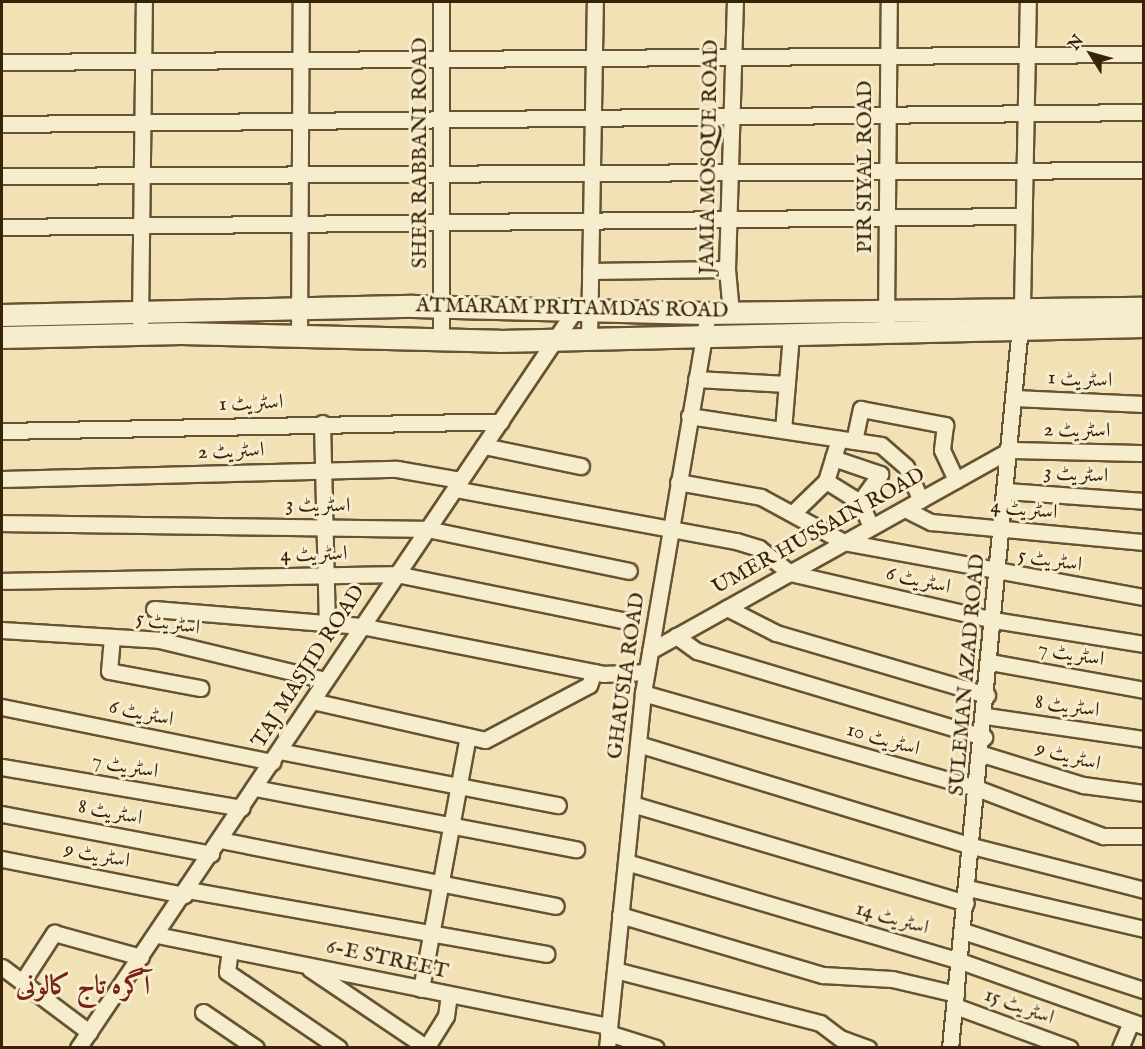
<!DOCTYPE html>
<meta charset="utf-8">
<style>
body{margin:0}
#map{position:relative;width:1145px;height:1049px;overflow:hidden;background:#f1e1b4;font-family:"IM FELL English",Amiri,serif}
div>[style]{position:absolute}
[style*='--x']{left:calc(var(--x)*1px);top:calc(var(--y)*1px);width:calc(var(--w)*1px);rotate:calc(var(--a)*1deg)}
.roads{filter:drop-shadow(2px 0 #675232) drop-shadow(-2px 0 #675232) drop-shadow(0 2px #675232) drop-shadow(0 -2px #675232)}
.street>*{height:15px;margin:-7.5px;padding:0 7.5px;transform-origin:7.5px;border-radius:7.5px;background:#f6ecce}
.secondary>*{height:21px;margin:-10.5px;padding:0 10.5px;transform-origin:10.5px;border-radius:10.5px;background:#f6ecce}
span{translate:-50% -50%;white-space:nowrap;text-align:center;line-height:1.15;-webkit-text-stroke:6px #f6ecce;paint-order:stroke}
.street-label{font-size:21px;color:#392307}
.district-label{font-size:27px;color:#7a1f14;font-weight:700}
.frame{position:absolute;inset:0;border:3px solid #392307;pointer-events:none}
.north{position:absolute;left:1061px;top:24px;width:60px;height:60px;-webkit-text-stroke:4px #f6ecce;paint-order:stroke;rotate:307deg;font-size:16px;font-weight:700;line-height:24px;text-align:center;color:#392307}
.north::after{content:'';display:block;margin:auto;width:21px;height:27px;background:#392307;clip-path:polygon(50% 0,100% 100%,50% 72%,0 100%)}
</style>
<div id="map">
<div class="roads">
<div class="street">
<div style="--x:441;--y:2;--w:337;--a:90"></div>
<div style="--x:2;--y:62;--w:1142;--a:-0.4"></div>
<div style="--x:2;--y:124;--w:1142;--a:-0.6"></div>
<div style="--x:2;--y:176;--w:1142;--a:-0.3"></div>
<div style="--x:2;--y:227;--w:1021;--a:-0.62"></div>
<div style="--x:590;--y:271;--w:137;--a:-0.8"></div>
<div style="--x:731;--y:313;--w:44;--a:-95.2"></div>
<div style="--x:727;--y:269;--w:267;--a:-88.3"></div>
<div style="--x:886;--y:320;--w:318;--a:-89.5"></div>
<div style="--x:140;--y:322;--w:320;--a:-89.3"></div>
<div style="--x:299;--y:336;--w:334;--a:-89.7"></div>
<div style="--x:589;--y:339;--w:337;--a:-89"></div>
<div style="--x:696;--y:379;--w:91;--a:3.1"></div>
<div style="--x:1014;--y:398;--w:130;--a:2.6"></div>
<div style="--x:689;--y:416;--w:194;--a:8.6"></div>
<div style="--x:881;--y:445;--w:33;--a:41"></div>
<div style="--x:906;--y:467;--w:36;--a:66"></div>
<div style="--x:322;--y:423;--w:200;--a:88.6"></div>
<div style="--x:783;--y:430;--w:96;--a:-85.2"></div>
<div style="--x:2;--y:431;--w:499;--a:-1.1"></div>
<div style="--x:854;--y:441;--w:33;--a:-78"></div>
<div style="--x:861;--y:409;--w:86;--a:10.8"></div>
<div style="--x:945;--y:425;--w:25;--a:97"></div>
<div style="--x:942;--y:450;--w:33;--a:65"></div>
<div style="--x:484;--y:446;--w:99;--a:11.7"></div>
<div style="--x:833;--y:458;--w:50;--a:18.8"></div>
<div style="--x:880;--y:474;--w:34;--a:126"></div>
<div style="--x:2;--y:479;--w:395;--a:-1.5"></div>
<div style="--x:397;--y:469;--w:64;--a:9.9"></div>
<div style="--x:826;--y:481;--w:40;--a:32"></div>
<div style="--x:860;--y:502;--w:27;--a:66"></div>
<div style="--x:678;--y:482;--w:84;--a:10.2"></div>
<div style="--x:761;--y:497;--w:94;--a:28.5"></div>
<div style="--x:844;--y:542;--w:305;--a:10.4"></div>
<div style="--x:455;--y:489;--w:286;--a:10.5"></div>
<div style="--x:736;--y:541;--w:24;--a:17"></div>
<div style="--x:759;--y:548;--w:40;--a:39"></div>
<div style="--x:790;--y:573;--w:209;--a:13"></div>
<div style="--x:994;--y:620;--w:152;--a:9.1"></div>
<div style="--x:1006;--y:491;--w:138;--a:4.1"></div>
<div style="--x:905;--y:509;--w:29;--a:27"></div>
<div style="--x:931;--y:522;--w:214;--a:5.4"></div>
<div style="--x:793;--y:513;--w:46;--a:-44.1"></div>
<div style="--x:826;--y:481;--w:44;--a:-72.8"></div>
<div style="--x:2;--y:523;--w:425;--a:0.8"></div>
<div style="--x:427;--y:529;--w:206;--a:11.7"></div>
<div style="--x:2;--y:581;--w:394;--a:-1"></div>
<div style="--x:396;--y:574;--w:231;--a:11.5"></div>
<div style="--x:727;--y:608;--w:55;--a:27"></div>
<div style="--x:776;--y:633;--w:220;--a:16.4"></div>
<div style="--x:154;--y:609;--w:208;--a:4.7"></div>
<div style="--x:361;--y:626;--w:247;--a:11.2"></div>
<div style="--x:603;--y:674;--w:43;--a:-2.7"></div>
<div style="--x:2;--y:630;--w:157;--a:3.6"></div>
<div style="--x:159;--y:640;--w:171;--a:13.5"></div>
<div style="--x:676;--y:636;--w:26;--a:36"></div>
<div style="--x:697;--y:651;--w:300;--a:16.7"></div>
<div style="--x:112;--y:637;--w:34;--a:95"></div>
<div style="--x:109;--y:671;--w:93;--a:10.6"></div>
<div style="--x:650;--y:651;--w:411;--a:-29.2"></div>
<div style="--x:1009;--y:450;--w:135;--a:1.3"></div>
<div style="--x:990;--y:662;--w:157;--a:10.3"></div>
<div style="--x:643;--y:693;--w:349;--a:15.9"></div>
<div style="--x:979;--y:789;--w:133;--a:20.8"></div>
<div style="--x:1103;--y:836;--w:41;--a:0"></div>
<div style="--x:312;--y:701;--w:177;--a:12.7"></div>
<div style="--x:485;--y:740;--w:118;--a:-27.9"></div>
<div style="--x:589;--y:685;--w:14;--a:-69"></div>
<div style="--x:2;--y:707;--w:276;--a:11.5"></div>
<div style="--x:986;--y:716;--w:160;--a:8.3"></div>
<div style="--x:638;--y:744;--w:349;--a:17"></div>
<div style="--x:972;--y:846;--w:178;--a:14.3"></div>
<div style="--x:279;--y:751;--w:284;--a:11"></div>
<div style="--x:982;--y:754;--w:106;--a:17.1"></div>
<div style="--x:1083;--y:785;--w:62;--a:7.5"></div>
<div style="--x:2;--y:767;--w:243;--a:9.7"></div>
<div style="--x:255;--y:788;--w:327;--a:10.8"></div>
<div style="--x:632;--y:804;--w:348;--a:16.5"></div>
<div style="--x:2;--y:814;--w:213;--a:10.8"></div>
<div style="--x:220;--y:840;--w:342;--a:11.1"></div>
<div style="--x:2;--y:859;--w:186;--a:11.2"></div>
<div style="--x:626;--y:862;--w:348;--a:16.5"></div>
<div style="--x:960;--y:961;--w:195;--a:19.5"></div>
<div style="--x:968;--y:888;--w:181;--a:13.1"></div>
<div style="--x:188;--y:890;--w:364;--a:10.1"></div>
<div style="--x:620;--y:915;--w:212;--a:16.5"></div>
<div style="--x:823;--y:975;--w:69;--a:3.3"></div>
<div style="--x:892;--y:979;--w:66;--a:13.2"></div>
<div style="--x:963;--y:931;--w:190;--a:18.1"></div>
<div style="--x:157;--y:935;--w:461;--a:11.4"></div>
<div style="--x:230;--y:950;--w:22;--a:98"></div>
<div style="--x:227;--y:972;--w:135;--a:34.2"></div>
<div style="--x:2;--y:967;--w:109;--a:36.8"></div>
<div style="--x:310;--y:969;--w:141;--a:34"></div>
<div style="--x:615;--y:970;--w:212;--a:14.5"></div>
<div style="--x:820;--y:1023;--w:25;--a:37"></div>
<div style="--x:840;--y:1038;--w:30;--a:20"></div>
<div style="--x:22;--y:982;--w:59;--a:-56.9"></div>
<div style="--x:54;--y:933;--w:90;--a:15.4"></div>
<div style="--x:421;--y:989;--w:257;--a:-79.5"></div>
<div style="--x:955;--y:1006;--w:122;--a:20.1"></div>
<div style="--x:203;--y:1012;--w:64;--a:34.2"></div>
<div style="--x:608;--y:1033;--w:50;--a:17.4"></div>
<div style="--x:78;--y:1048;--w:890;--a:-56.04"></div>
<div style="--x:426;--y:1048;--w:38;--a:-58"></div>
<div style="--x:446;--y:1016;--w:21;--a:-82"></div>
<div style="--x:607;--y:1048;--w:357;--a:-84.2"></div>
<div style="--x:643;--y:693;--w:387;--a:-80.3"></div>
<div style="--x:950;--y:1048;--w:745;--a:-84.46"></div>
<div style="--x:1022;--y:306;--w:304;--a:-88.9"></div>
<div style="--x:1120;--y:1048;--w:28;--a:-67"></div>
</div>
<div class="secondary">
<div style="--x:2;--y:315;--w:411;--a:-1.3"></div>
<div style="--x:413;--y:306;--w:291;--a:1.4"></div>
<div style="--x:704;--y:313;--w:440;--a:-0.7"></div>
<div style="--x:2;--y:337;--w:179;--a:-1.3"></div>
<div style="--x:181;--y:333;--w:318;--a:1.4"></div>
<div style="--x:499;--y:341;--w:645;--a:-1.33"></div>
</div>
</div>
<div class="street-label">
<span style="left:421px;top:153px;rotate:-90deg">SHER RABBANI ROAD</span>
<span style="left:710px;top:157px;rotate:-89deg">JAMIA MOSQUE ROAD</span>
<span style="left:866px;top:167px;rotate:-90deg">PIR SIYAL ROAD</span>
<span style="left:572px;top:309px;rotate:1deg">ATMARAM PRITAMDAS ROAD</span>
<span style="left:1080px;top:380px;rotate:3deg">اسٹریٹ 1</span>
<span style="left:251px;top:404px;rotate:-2deg">اسٹریٹ 1</span>
<span style="left:1077px;top:431px;rotate:1deg">اسٹریٹ 2</span>
<span style="left:231px;top:452px;rotate:-2deg">اسٹریٹ 2</span>
<span style="left:1076px;top:475px;rotate:4deg">اسٹریٹ 3</span>
<span style="left:318px;top:506px;rotate:1deg">اسٹریٹ 3</span>
<span style="left:1024px;top:510px;rotate:6deg">اسٹریٹ 4</span>
<span style="left:819px;top:532px;rotate:-29deg">UMER HUSSAIN ROAD</span>
<span style="left:314px;top:555px;rotate:-1deg">اسٹریٹ 4</span>
<span style="left:1050px;top:561px;rotate:9deg">اسٹریٹ 5</span>
<span style="left:918px;top:581px;rotate:13deg">اسٹریٹ 6</span>
<span style="left:168px;top:624px;rotate:9deg">اسٹریٹ 5</span>
<span style="left:1071px;top:655px;rotate:10deg">اسٹریٹ 7</span>
<span style="left:309px;top:667px;rotate:-57deg">TAJ MASJID ROAD</span>
<span style="left:968px;top:675px;rotate:-85deg">SULEMAN AZAD ROAD</span>
<span style="left:627px;top:676px;rotate:-82deg">GHAUSIA ROAD</span>
<span style="left:1067px;top:707px;rotate:8deg">اسٹریٹ 8</span>
<span style="left:141px;top:714px;rotate:12deg">اسٹریٹ 6</span>
<span style="left:883px;top:740px;rotate:16deg">اسٹریٹ 10</span>
<span style="left:1068px;top:757px;rotate:15deg">اسٹریٹ 9</span>
<span style="left:125px;top:767px;rotate:10deg">اسٹریٹ 7</span>
<span style="left:110px;top:813px;rotate:11deg">اسٹریٹ 8</span>
<span style="left:97px;top:856px;rotate:11deg">اسٹریٹ 9</span>
<span style="left:892px;top:919px;rotate:16deg">اسٹریٹ 14</span>
<span style="left:387px;top:960px;rotate:12deg">6-E STREET</span>
<span style="left:1019px;top:1007px;rotate:20deg">اسٹریٹ 15</span>
</div>
<div class="district-label">
<span style="left:83px;top:988px">آگرہ تاج کالونی</span>
</div>
<div class="frame"></div>
<div class="north">N</div>
</div>
